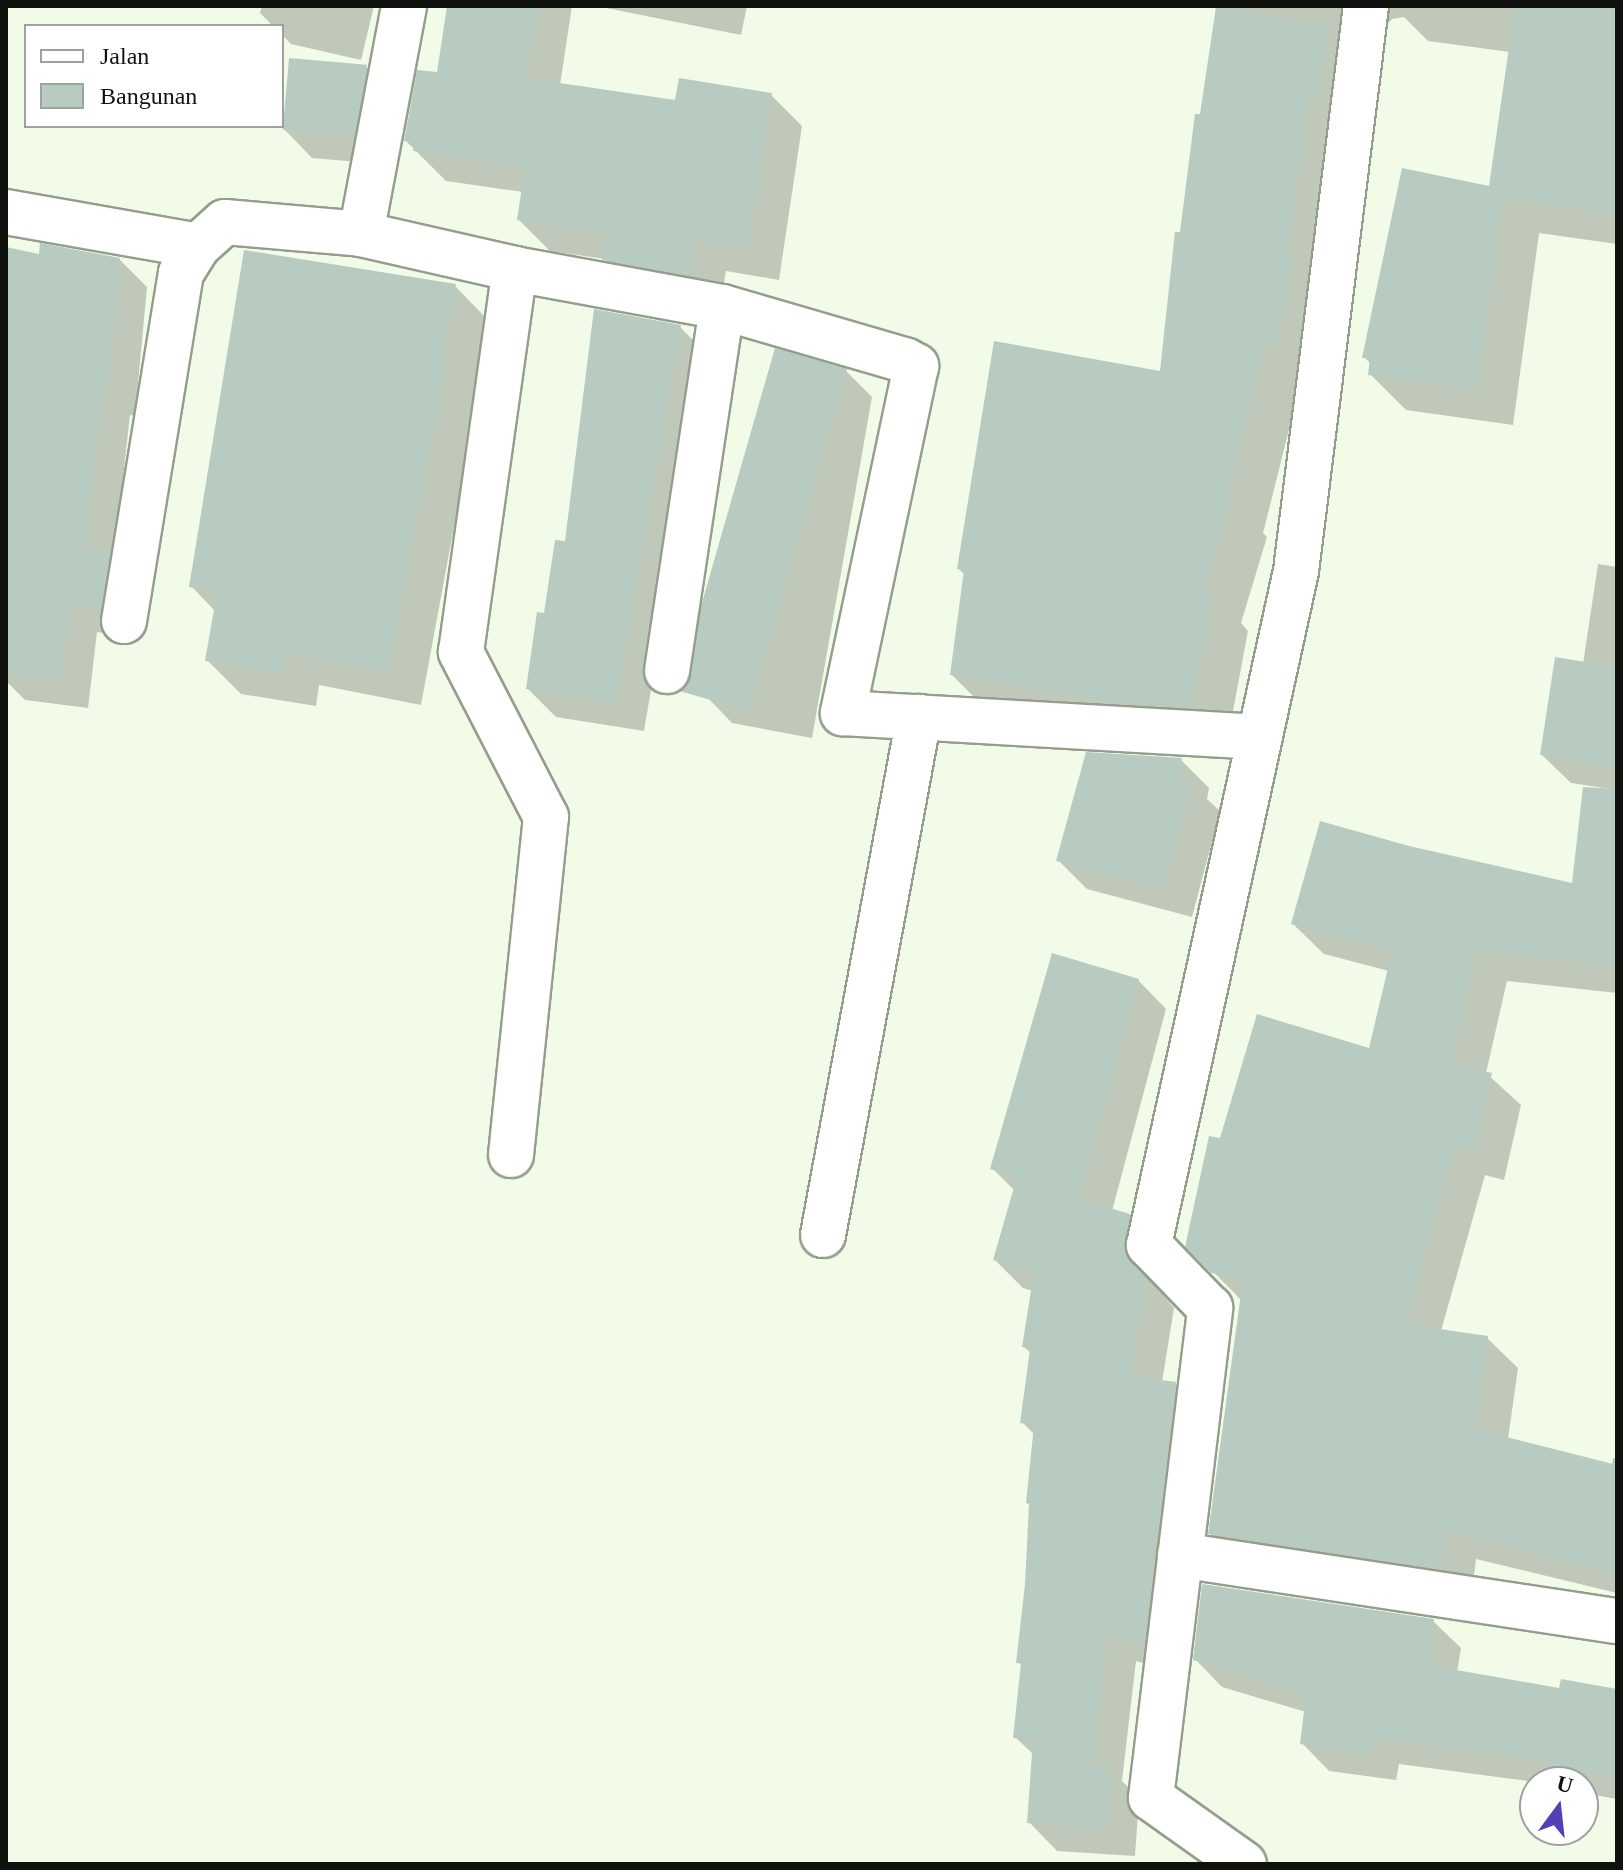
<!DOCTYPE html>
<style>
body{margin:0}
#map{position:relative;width:1623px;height:1870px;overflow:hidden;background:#f1fbe8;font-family:Georgia,serif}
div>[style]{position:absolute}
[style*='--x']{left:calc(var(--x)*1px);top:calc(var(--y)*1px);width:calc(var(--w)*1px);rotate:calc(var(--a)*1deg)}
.shadow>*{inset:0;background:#0003}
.building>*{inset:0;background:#b8cbc0;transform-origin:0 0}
.roads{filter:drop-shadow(2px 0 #959e8d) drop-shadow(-2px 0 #959e8d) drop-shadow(0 2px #959e8d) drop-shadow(0 -2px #959e8d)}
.street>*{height:44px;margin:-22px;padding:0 22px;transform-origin:22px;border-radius:22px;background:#fff}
span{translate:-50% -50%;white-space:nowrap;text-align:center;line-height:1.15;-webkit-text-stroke:6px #fff;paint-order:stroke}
.frame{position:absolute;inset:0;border:8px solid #10130d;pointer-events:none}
.legend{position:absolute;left:24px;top:24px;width:260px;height:104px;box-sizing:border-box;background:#fff;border:2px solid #9fa19e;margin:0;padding:10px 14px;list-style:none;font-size:24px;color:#10130d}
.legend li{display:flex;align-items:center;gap:16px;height:40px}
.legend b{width:40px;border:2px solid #9fa19e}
.north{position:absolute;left:1519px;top:1766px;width:80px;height:80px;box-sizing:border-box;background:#fff;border:2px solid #9fa19e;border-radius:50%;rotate:15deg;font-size:22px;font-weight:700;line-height:32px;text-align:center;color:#10130d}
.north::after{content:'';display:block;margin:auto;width:28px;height:36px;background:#553fb7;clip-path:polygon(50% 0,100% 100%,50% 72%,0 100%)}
</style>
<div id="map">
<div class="shadow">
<div style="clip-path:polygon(262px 6px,374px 6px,361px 60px,291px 44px,282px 35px,282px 26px,273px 26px,260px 13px)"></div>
<div style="clip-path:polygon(449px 6px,572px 6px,560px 85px,677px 102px,771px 95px,802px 126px,779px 280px,726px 271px,720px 306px,635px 290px,605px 259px,550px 251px,519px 220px,523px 192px,446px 181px,406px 141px,438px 74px)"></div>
<div style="clip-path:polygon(596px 6px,747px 6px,741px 35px)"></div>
<div style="clip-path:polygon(1218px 6px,1617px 6px,1617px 244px,1539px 233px,1513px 425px,1406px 410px,1370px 374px,1371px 364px,1364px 357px,1490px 189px,1510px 52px,1428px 41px,1404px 17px,1392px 19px,1379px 34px,1301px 382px,1263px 533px,1267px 537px,1241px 623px,1248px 631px,1227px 743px,988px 711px,952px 675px,965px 575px,959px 569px,1162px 373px)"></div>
<div style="clip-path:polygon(366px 67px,395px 96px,382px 164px,312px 158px,284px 129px)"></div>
<div style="clip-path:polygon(6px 249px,41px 256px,119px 259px,147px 287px,135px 416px,130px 415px,114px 558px,128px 637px,97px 632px,88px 708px,25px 700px,6px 681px)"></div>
<div style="clip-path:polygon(455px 286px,488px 320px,475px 394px,478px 397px,421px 705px,319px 685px,316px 706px,241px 694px,207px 660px,215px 611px,191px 586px)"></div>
<div style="clip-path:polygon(680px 327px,708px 355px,644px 731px,556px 717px,528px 689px,566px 544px)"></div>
<div style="clip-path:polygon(846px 371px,872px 397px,812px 738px,732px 723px,706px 696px)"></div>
<div style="clip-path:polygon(1598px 564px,1617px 567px,1617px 790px,1571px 783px,1542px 755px,1583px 664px)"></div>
<div style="clip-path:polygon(1181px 760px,1209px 788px,1207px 799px,1220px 811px,1192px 917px,1087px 889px,1059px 861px)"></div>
<div style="clip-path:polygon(1408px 848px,1573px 885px,1617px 878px,1617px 993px,1507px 981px,1486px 1073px,1521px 1105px,1504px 1180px,1485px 1175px,1441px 1331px,1487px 1338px,1518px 1368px,1508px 1439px,1612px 1465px,1613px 1458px,1617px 1459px,1617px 1593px,1476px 1559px,1471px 1598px,1240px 1564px,1210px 1533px,1242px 1301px,1188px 1246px,1222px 1140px,1371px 1050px,1389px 971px,1324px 954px,1293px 924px)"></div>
<div style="clip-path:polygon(1138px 980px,1166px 1009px,1112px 1211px,1129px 1216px,1158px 1244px,1152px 1281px,1174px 1308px,1162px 1382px,1175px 1384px,1203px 1413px,1172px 1672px,1136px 1661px,1122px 1781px,1139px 1798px,1135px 1856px,1057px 1851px,1029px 1822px,1034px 1755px,1015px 1737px,1022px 1666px,1018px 1662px,1027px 1584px,1031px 1506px,1028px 1503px,1035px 1435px,1022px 1422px,1032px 1354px,1024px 1347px,1033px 1291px,1023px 1288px,995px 1260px,1015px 1191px,993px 1169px)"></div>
<div style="clip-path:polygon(1433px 1621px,1461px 1648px,1457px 1672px,1561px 1690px,1617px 1691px,1617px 1799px,1583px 1793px,1583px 1782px,1535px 1782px,1399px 1764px,1396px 1780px,1329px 1771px,1302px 1743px,1306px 1712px,1222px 1687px,1195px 1659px)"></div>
</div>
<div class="building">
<div style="clip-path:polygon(447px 6px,537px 6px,526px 78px,675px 100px,679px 78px,772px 93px,748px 249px,695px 241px,689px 276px,602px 260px,606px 234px,517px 220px,525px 167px,413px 151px,414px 142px,404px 141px,417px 70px,437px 72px)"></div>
<div style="clip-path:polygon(1515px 6px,1617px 6px,1617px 215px,1503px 198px,1477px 390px,1368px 375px,1370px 358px,1362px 358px,1402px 168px,1489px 186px)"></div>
<div style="clip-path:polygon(1216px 7px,1330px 26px,1318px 99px,1308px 98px,1288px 252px,1293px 253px,1277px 348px,1265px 347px,1227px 498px,1232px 499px,1204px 591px,1213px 593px,1191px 708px,1099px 703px,1100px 699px,950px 675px,964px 570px,957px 569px,994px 341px,1160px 371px,1175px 232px,1180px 232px,1195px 114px,1200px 114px)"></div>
<div style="left:289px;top:58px;width:78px;height:72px;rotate:5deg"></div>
<div style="clip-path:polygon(40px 243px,120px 258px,108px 389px,103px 389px,85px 548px,110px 552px,100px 610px,70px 605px,60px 681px,6px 674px,6px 247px,39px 254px)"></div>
<div style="clip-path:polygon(244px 250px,456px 284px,441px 361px,446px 362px,388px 672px,286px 653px,283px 674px,205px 661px,217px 592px,189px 587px)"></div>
<div style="clip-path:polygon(594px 309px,681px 325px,616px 704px,526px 689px,537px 612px,544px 613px,555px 540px,565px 541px)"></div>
<div style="left:775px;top:348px;width:75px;height:356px;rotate:16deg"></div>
<div style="clip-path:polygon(1555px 657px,1617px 667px,1617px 768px,1540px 755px)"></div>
<div style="clip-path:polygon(1086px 752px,1182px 758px,1178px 777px,1193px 781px,1163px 890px,1056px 861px)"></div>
<div style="clip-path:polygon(1583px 787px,1617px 789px,1617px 966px,1477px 951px,1451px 1063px,1492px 1073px,1474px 1150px,1455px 1146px,1405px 1324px,1488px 1336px,1475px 1429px,1617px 1465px,1617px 1574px,1446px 1530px,1441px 1569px,1208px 1534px,1243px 1279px,1211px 1273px,1185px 1247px,1209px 1136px,1220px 1138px,1257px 1014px,1369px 1048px,1392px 951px,1291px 924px,1320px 821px,1409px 846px,1572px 883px)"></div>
<div style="clip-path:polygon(1052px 953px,1139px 979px,1079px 1199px,1130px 1214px,1125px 1251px,1146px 1278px,1130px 1376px,1176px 1382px,1144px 1645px,1108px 1634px,1093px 1766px,1111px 1767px,1107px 1829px,1027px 1823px,1033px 1740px,1013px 1738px,1021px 1663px,1016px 1663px,1025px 1584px,1029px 1504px,1026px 1503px,1034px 1425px,1020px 1423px,1030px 1349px,1022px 1347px,1034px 1272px,993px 1260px,1017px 1177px,990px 1169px)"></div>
<div style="clip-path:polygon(1202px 1584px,1434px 1619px,1428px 1665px,1559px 1688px,1561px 1679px,1617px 1689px,1617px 1778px,1545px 1765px,1546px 1761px,1372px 1738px,1370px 1754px,1300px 1744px,1306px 1695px,1193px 1660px)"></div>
</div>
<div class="roads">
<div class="street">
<div style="--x:6;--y:212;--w:195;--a:10"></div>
<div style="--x:361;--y:234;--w:232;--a:-79.3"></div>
<div style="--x:124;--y:621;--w:353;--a:-80.7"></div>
<div style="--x:181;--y:273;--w:32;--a:-58"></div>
<div style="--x:198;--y:246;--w:36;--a:-42"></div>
<div style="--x:225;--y:222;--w:137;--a:5"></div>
<div style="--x:361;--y:234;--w:158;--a:12.8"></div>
<div style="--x:515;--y:269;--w:210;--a:10.4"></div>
<div style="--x:722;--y:307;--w:191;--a:16.2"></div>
<div style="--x:905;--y:360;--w:13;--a:29"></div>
<div style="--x:916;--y:366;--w:355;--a:101.9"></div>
<div style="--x:843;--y:713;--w:417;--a:3.3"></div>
<div style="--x:667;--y:671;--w:368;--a:-81.4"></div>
<div style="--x:511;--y:1155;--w:340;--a:-84.1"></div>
<div style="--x:546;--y:817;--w:186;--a:-117.3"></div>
<div style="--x:461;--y:652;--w:387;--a:-82"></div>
<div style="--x:823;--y:1235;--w:527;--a:-79.5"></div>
<div style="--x:1180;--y:1555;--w:442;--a:8.6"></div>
<div style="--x:1244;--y:1864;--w:114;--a:-144.6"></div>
<div style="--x:1151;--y:1798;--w:494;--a:-83.1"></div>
<div style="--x:1210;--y:1308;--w:88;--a:-134.1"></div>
<div style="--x:1149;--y:1245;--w:690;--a:-77.7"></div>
<div style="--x:1296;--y:571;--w:569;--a:-82.94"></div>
</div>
</div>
<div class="frame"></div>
<ul class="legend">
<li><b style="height:10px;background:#fff"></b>Jalan</li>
<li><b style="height:22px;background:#b8cbc0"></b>Bangunan</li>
</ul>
<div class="north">U</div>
</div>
